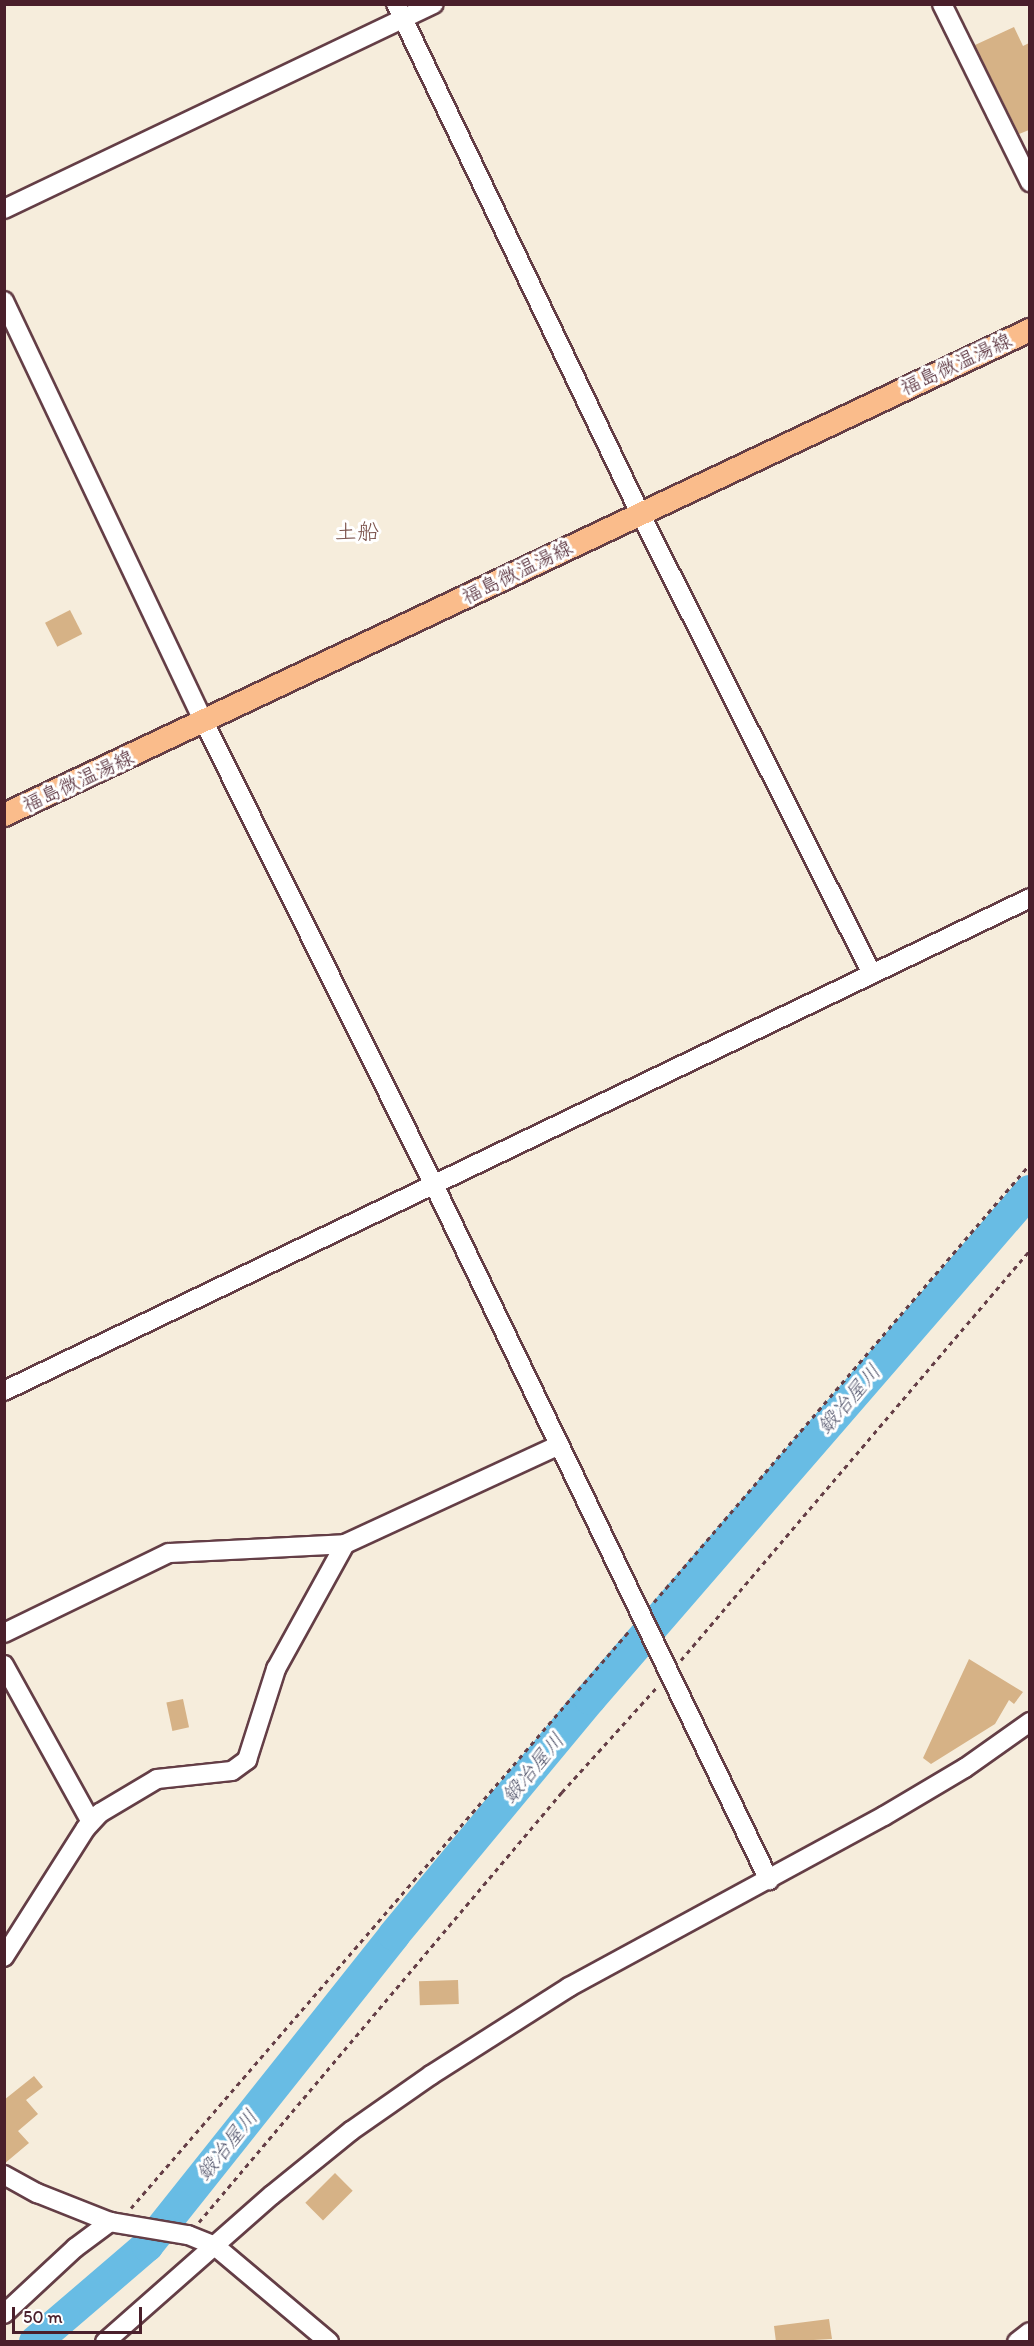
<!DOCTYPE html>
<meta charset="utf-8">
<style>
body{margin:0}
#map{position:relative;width:1034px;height:2346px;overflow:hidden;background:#f6eddc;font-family:Itim,"Klee One",sans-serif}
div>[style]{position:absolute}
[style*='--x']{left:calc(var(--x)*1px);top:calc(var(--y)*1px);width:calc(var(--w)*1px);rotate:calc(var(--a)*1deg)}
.river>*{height:32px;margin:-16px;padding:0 16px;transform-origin:16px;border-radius:16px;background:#68bce4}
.building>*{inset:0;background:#d6b286;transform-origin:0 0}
.path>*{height:3px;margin-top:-1.5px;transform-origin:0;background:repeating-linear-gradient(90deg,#643e46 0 4.5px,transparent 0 9px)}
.roads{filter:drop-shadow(2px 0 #643e46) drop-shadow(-2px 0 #643e46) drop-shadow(0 2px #643e46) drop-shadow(0 -2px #643e46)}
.minor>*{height:18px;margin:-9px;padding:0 9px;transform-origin:9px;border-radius:9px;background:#fff}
.major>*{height:22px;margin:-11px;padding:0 11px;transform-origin:11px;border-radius:11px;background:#fabc8b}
span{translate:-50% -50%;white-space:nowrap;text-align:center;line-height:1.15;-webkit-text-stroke:6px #fff;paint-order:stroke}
.street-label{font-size:20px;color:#4a1f2b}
.water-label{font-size:21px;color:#54566c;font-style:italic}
.quarter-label{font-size:22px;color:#7b524b}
.frame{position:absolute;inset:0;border:6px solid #4a1f2b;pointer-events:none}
.scale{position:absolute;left:12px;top:2307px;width:130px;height:27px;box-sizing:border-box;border:3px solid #4a1f2b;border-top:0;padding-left:8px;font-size:18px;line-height:21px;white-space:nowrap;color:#4a1f2b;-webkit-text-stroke:4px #fff;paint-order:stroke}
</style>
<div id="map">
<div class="river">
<div style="--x:35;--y:2342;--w:148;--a:-40.6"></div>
<div style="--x:147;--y:2246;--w:397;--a:-51.5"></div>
<div style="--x:394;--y:1935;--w:307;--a:-50.3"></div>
<div style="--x:590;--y:1699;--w:672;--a:-49.1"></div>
</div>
<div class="building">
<div style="clip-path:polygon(1014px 27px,1023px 46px,1029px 43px,1029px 130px,1019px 134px,975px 45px)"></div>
<div style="left:70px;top:610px;width:27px;height:28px;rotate:63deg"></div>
<div style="clip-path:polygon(969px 1659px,1023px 1692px,1014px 1704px,1009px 1700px,995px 1724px,931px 1764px,923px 1758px)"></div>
<div style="left:183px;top:1699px;width:29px;height:17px;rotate:78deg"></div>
<div style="left:458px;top:1980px;width:24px;height:39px;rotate:88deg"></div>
<div style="clip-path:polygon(34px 2076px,43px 2087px,26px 2100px,38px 2114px,18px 2131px,29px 2143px,4px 2164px,4px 2100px)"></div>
<div style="left:335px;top:2173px;width:25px;height:42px;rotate:45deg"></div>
<div style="clip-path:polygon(829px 2319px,832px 2339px,776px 2342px,774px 2326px)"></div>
</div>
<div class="path">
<div style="--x:654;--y:1602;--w:577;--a:-49.36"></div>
<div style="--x:681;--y:1660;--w:538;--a:-49.59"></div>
<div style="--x:131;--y:2208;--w:764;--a:-49.2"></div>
<div style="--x:199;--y:2222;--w:563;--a:-49.83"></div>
<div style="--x:562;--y:1792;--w:142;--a:-47.9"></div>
</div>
<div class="roads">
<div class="minor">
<div style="--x:396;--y:4;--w:564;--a:64.39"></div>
<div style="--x:640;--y:513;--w:516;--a:63.29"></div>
<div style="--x:942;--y:4;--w:199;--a:63.7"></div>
<div style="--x:4;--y:209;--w:476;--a:-25.5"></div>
<div style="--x:4;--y:301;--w:466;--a:64.6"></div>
<div style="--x:204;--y:722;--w:517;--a:63.58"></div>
<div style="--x:434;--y:1185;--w:772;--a:64.27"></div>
<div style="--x:4;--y:1391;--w:1138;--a:-25.66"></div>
<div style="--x:4;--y:1633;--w:183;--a:-25.9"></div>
<div style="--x:169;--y:1553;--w:176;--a:-2.9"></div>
<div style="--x:345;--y:1544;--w:236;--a:-24.8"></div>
<div style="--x:4;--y:1665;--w:179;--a:61"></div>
<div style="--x:4;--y:1957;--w:153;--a:-57.6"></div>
<div style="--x:86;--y:1828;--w:21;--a:-47"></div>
<div style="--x:100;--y:1813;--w:66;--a:-30.8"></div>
<div style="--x:157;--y:1779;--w:75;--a:-6.1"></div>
<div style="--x:232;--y:1771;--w:19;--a:-36"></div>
<div style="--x:247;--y:1760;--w:96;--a:-72.3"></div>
<div style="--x:276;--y:1669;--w:143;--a:-61.1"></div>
<div style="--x:4;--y:2175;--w:38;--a:29"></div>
<div style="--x:37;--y:2193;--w:79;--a:21.7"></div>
<div style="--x:110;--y:2222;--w:79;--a:9.5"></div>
<div style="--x:188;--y:2235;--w:29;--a:22"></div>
<div style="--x:215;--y:2246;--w:149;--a:40.1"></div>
<div style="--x:4;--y:2314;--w:97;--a:-42.9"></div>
<div style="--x:75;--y:2248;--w:44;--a:-36.6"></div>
<div style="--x:105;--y:2342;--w:222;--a:-41.4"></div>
<div style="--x:272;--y:2195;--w:102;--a:-39"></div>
<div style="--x:351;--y:2131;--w:98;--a:-35"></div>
<div style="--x:431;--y:2075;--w:164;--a:-32.5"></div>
<div style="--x:569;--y:1987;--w:358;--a:-28.5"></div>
<div style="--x:884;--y:1816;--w:94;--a:-30.7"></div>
<div style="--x:965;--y:1768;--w:80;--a:-35.3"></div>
<div style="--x:1017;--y:2342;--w:16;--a:-38"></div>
</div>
<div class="major">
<div style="--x:4;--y:815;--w:1135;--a:-25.3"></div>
</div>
</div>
<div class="street-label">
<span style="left:956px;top:364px;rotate:-25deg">福島微温湯線</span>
<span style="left:517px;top:572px;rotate:-26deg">福島微温湯線</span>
<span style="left:78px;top:781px;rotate:-25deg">福島微温湯線</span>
</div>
<div class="water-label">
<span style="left:849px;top:1399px;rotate:-49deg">鍛冶屋川</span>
<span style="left:533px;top:1768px;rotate:-50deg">鍛冶屋川</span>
<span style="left:227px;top:2145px;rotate:-51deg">鍛冶屋川</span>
</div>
<div class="quarter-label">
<span style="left:357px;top:532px">土船</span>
</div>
<div class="frame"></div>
<div class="scale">50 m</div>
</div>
